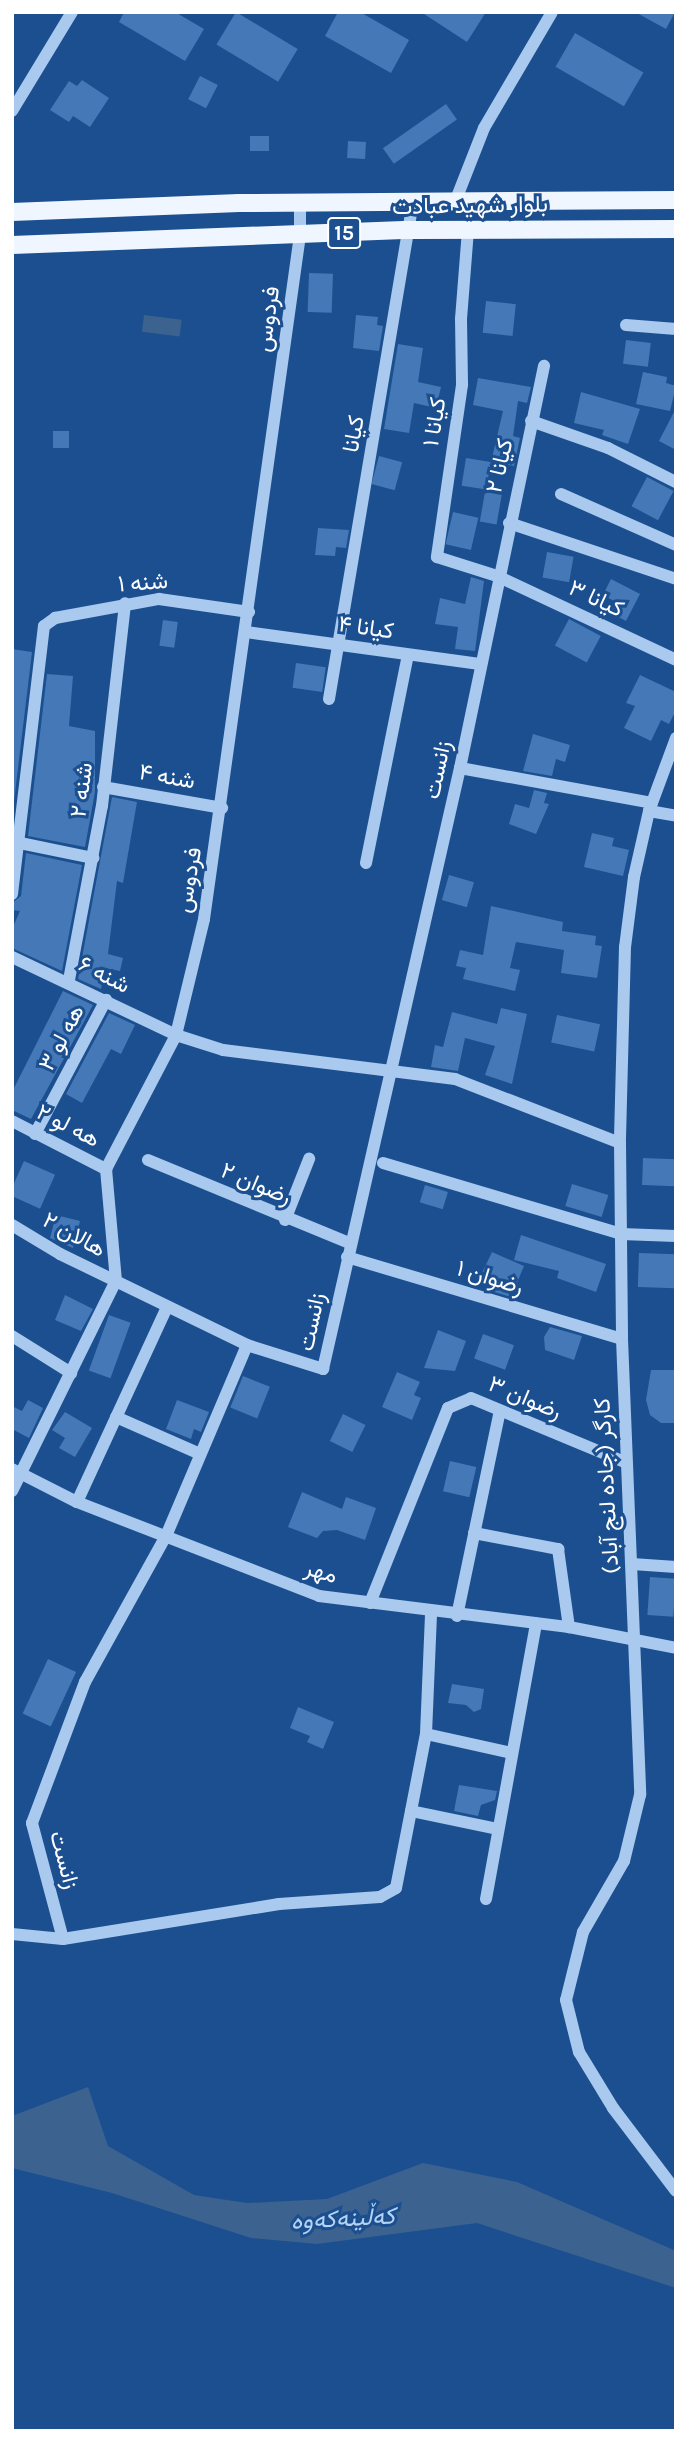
<!DOCTYPE html>
<meta charset="utf-8">
<style>
body{margin:0}
#map{position:relative;width:688px;height:2443px;overflow:hidden;background:#1b4f8f;font-family:Karla,Vazirmatn,sans-serif}
div>[style]{position:absolute}
[style*='--x']{left:calc(var(--x)*1px);top:calc(var(--y)*1px);width:calc(var(--w)*1px);rotate:calc(var(--a)*1deg)}
.water>*{inset:0;background:#3c6290;transform-origin:0 0}
.building>*{inset:0;background:#4478b7;transform-origin:0 0}
.minor>*{height:12px;margin:-6px;padding:0 6px;transform-origin:6px;border-radius:6px;background:#a9c9ee}
.major>*{height:18px;margin:-9px;padding:0 9px;transform-origin:9px;border-radius:9px;background:#f0f6ff}
span{translate:-50% -50%;white-space:nowrap;text-align:center;line-height:1.15;-webkit-text-stroke:6px #1b4f8f;paint-order:stroke}
.shield-label span{padding:2px 5px;background:#1b4f8f;border:2px solid;border-radius:5px;-webkit-text-stroke-width:0}
.shield-label{font-size:21px;color:#fff;font-weight:700}
.street-label{font-size:23px;color:#fff}
.water-label{font-size:24px;color:#b5d3f5;font-style:italic}
.frame{position:absolute;inset:0;border:14px solid #fff;pointer-events:none}
</style>
<div id="map">
<div class="water">
<div style="left:144px;top:315px;width:38px;height:17px;rotate:7deg"></div>
<div style="clip-path:polygon(88px 2087px,108px 2146px,194px 2195px,247px 2203px,327px 2199px,423px 2163px,517px 2182px,676px 2251px,676px 2288px,477px 2223px,317px 2244px,251px 2238px,112px 2193px,12px 2168px,12px 2116px)"></div>
</div>
<div class="building">
<div style="clip-path:polygon(124px 12px,175px 12px,204px 29px,185px 61px,119px 22px)"></div>
<div style="left:236px;top:12px;width:72px;height:38px;rotate:31deg"></div>
<div style="clip-path:polygon(338px 12px,360px 12px,409px 40px,391px 73px,325px 36px)"></div>
<div style="clip-path:polygon(421px 12px,486px 12px,467px 42px)"></div>
<div style="clip-path:polygon(635px 12px,675px 12px,666px 29px)"></div>
<div style="left:575px;top:33px;width:79px;height:39px;rotate:30deg"></div>
<div style="left:200px;top:76px;width:20px;height:26px;rotate:27deg"></div>
<div style="clip-path:polygon(82px 80px,109px 98px,90px 127px,73px 116px,69px 122px,50px 110px,69px 81px,77px 86px)"></div>
<div style="left:446px;top:104px;width:19px;height:77px;rotate:55deg"></div>
<div style="left:250px;top:136px;width:19px;height:15px"></div>
<div style="left:348px;top:141px;width:18px;height:17px;rotate:3deg"></div>
<div style="left:309px;top:273px;width:24px;height:39px;rotate:2deg"></div>
<div style="left:486px;top:301px;width:30px;height:32px;rotate:6deg"></div>
<div style="clip-path:polygon(356px 315px,378px 317px,377px 325px,383px 326px,379px 351px,353px 348px)"></div>
<div style="left:626px;top:340px;width:25px;height:24px;rotate:7deg"></div>
<div style="clip-path:polygon(398px 344px,423px 348px,418px 382px,441px 387px,436px 408px,414px 403px,409px 433px,384px 429px)"></div>
<div style="clip-path:polygon(643px 372px,667px 377px,666px 383px,676px 386px,670px 411px,636px 404px)"></div>
<div style="clip-path:polygon(478px 378px,531px 387px,527px 403px,518px 401px,513px 436px,520px 438px,514px 466px,491px 462px,503px 411px,473px 405px)"></div>
<div style="clip-path:polygon(581px 392px,640px 409px,628px 444px,602px 435px,604px 430px,574px 423px)"></div>
<div style="clip-path:polygon(676px 408px,676px 450px,659px 441px)"></div>
<div style="left:53px;top:431px;width:16px;height:17px"></div>
<div style="left:379px;top:456px;width:24px;height:29px;rotate:15deg"></div>
<div style="left:466px;top:458px;width:25px;height:28px;rotate:9deg"></div>
<div style="left:647px;top:477px;width:30px;height:33px;rotate:28deg"></div>
<div style="left:485px;top:492px;width:17px;height:30px;rotate:10deg"></div>
<div style="left:453px;top:512px;width:26px;height:33px;rotate:13deg"></div>
<div style="clip-path:polygon(318px 528px,349px 530px,346px 548px,336px 547px,335px 556px,315px 555px)"></div>
<div style="left:547px;top:552px;width:27px;height:26px;rotate:10deg"></div>
<div style="clip-path:polygon(471px 577px,484px 581px,475px 651px,455px 649px,458px 627px,435px 624px,440px 598px,465px 604px)"></div>
<div style="clip-path:polygon(611px 579px,640px 594px,626px 621px,609px 612px,614px 601px,603px 595px)"></div>
<div style="left:569px;top:619px;width:36px;height:30px;rotate:28deg"></div>
<div style="left:163px;top:620px;width:15px;height:26px;rotate:8deg"></div>
<div style="clip-path:polygon(12px 649px,32px 652px,12px 818px)"></div>
<div style="left:296px;top:663px;width:30px;height:25px;rotate:8deg"></div>
<div style="clip-path:polygon(47px 674px,73px 676px,69px 726px,95px 731px,95px 792px,85px 847px,28px 836px)"></div>
<div style="clip-path:polygon(640px 675px,676px 692px,676px 710px,669px 724px,661px 720px,651px 741px,624px 728px,635px 706px,626px 703px)"></div>
<div style="clip-path:polygon(533px 734px,570px 745px,565px 762px,556px 759px,552px 776px,523px 771px)"></div>
<div style="clip-path:polygon(534px 790px,547px 793px,544px 803px,549px 804px,536px 834px,509px 824px,515px 804px,529px 808px)"></div>
<div style="clip-path:polygon(112px 797px,137px 802px,123px 883px,117px 881px,108px 954px,123px 958px,120px 971px,105px 968px,101px 989px,78px 979px)"></div>
<div style="clip-path:polygon(592px 833px,614px 838px,612px 846px,629px 850px,623px 876px,584px 867px)"></div>
<div style="clip-path:polygon(26px 853px,82px 865px,62px 971px,12px 948px,12px 929px,20px 911px,12px 910px,12px 903px,21px 896px)"></div>
<div style="left:449px;top:875px;width:26px;height:26px;rotate:16deg"></div>
<div style="clip-path:polygon(491px 906px,563px 922px,562px 931px,596px 936px,595px 945px,602px 946px,597px 978px,561px 973px,564px 950px,516px 942px,510px 968px,520px 970px,515px 991px,463px 979px,466px 968px,456px 966px,460px 950px,483px 955px)"></div>
<div style="clip-path:polygon(63px 991px,93px 1005px,31px 1119px,12px 1110px,12px 1092px)"></div>
<div style="clip-path:polygon(501px 1008px,527px 1014px,512px 1084px,485px 1075px,495px 1046px,465px 1038px,458px 1071px,431px 1067px,435px 1045px,443px 1047px,452px 1012px,497px 1024px)"></div>
<div style="clip-path:polygon(109px 1013px,135px 1025px,121px 1054px,111px 1049px,82px 1103px,66px 1094px)"></div>
<div style="left:557px;top:1015px;width:44px;height:28px;rotate:12deg"></div>
<div style="left:643px;top:1158px;width:33px;height:27px;rotate:2deg"></div>
<div style="left:24px;top:1161px;width:34px;height:37px;rotate:24deg"></div>
<div style="left:572px;top:1184px;width:38px;height:23px;rotate:17deg"></div>
<div style="left:425px;top:1185px;width:24px;height:18px;rotate:17deg"></div>
<div style="clip-path:polygon(56px 1215px,80px 1221px,73px 1248px,50px 1238px)"></div>
<div style="clip-path:polygon(521px 1235px,606px 1264px,596px 1292px,557px 1278px,559px 1271px,514px 1260px)"></div>
<div style="clip-path:polygon(492px 1252px,524px 1266px,511px 1297px,488px 1290px,493px 1280px,481px 1275px)"></div>
<div style="left:639px;top:1253px;width:37px;height:34px;rotate:2deg"></div>
<div style="clip-path:polygon(65px 1295px,93px 1309px,81px 1331px,55px 1320px)"></div>
<div style="left:109px;top:1315px;width:23px;height:59px;rotate:20deg"></div>
<div style="clip-path:polygon(550px 1327px,582px 1336px,574px 1360px,545px 1350px,544px 1337px)"></div>
<div style="clip-path:polygon(438px 1330px,466px 1341px,455px 1371px,424px 1368px)"></div>
<div style="left:483px;top:1334px;width:33px;height:26px;rotate:20deg"></div>
<div style="clip-path:polygon(651px 1370px,676px 1370px,676px 1423px,661px 1423px,650px 1415px,646px 1400px)"></div>
<div style="clip-path:polygon(397px 1372px,420px 1382px,414px 1395px,421px 1398px,412px 1420px,382px 1407px)"></div>
<div style="left:243px;top:1376px;width:29px;height:34px;rotate:22deg"></div>
<div style="clip-path:polygon(28px 1400px,43px 1408px,29px 1438px,12px 1429px,12px 1406px,22px 1411px)"></div>
<div style="clip-path:polygon(177px 1400px,209px 1412px,201px 1432px,194px 1429px,191px 1439px,166px 1429px)"></div>
<div style="clip-path:polygon(65px 1412px,92px 1428px,75px 1457px,59px 1448px,65px 1438px,52px 1430px)"></div>
<div style="left:343px;top:1414px;width:25px;height:30px;rotate:26deg"></div>
<div style="left:450px;top:1461px;width:27px;height:31px;rotate:13deg"></div>
<div style="clip-path:polygon(302px 1492px,342px 1509px,346px 1497px,376px 1508px,365px 1540px,337px 1530px,323px 1531px,317px 1538px,288px 1527px)"></div>
<div style="left:650px;top:1577px;width:26px;height:38px;rotate:4deg"></div>
<div style="left:48px;top:1659px;width:31px;height:60px;rotate:25deg"></div>
<div style="clip-path:polygon(452px 1684px,484px 1689px,481px 1709px,474px 1712px,466px 1705px,448px 1703px)"></div>
<div style="clip-path:polygon(298px 1707px,334px 1722px,323px 1749px,307px 1742px,310px 1736px,290px 1728px)"></div>
<div style="clip-path:polygon(459px 1785px,497px 1791px,495px 1800px,481px 1805px,478px 1816px,454px 1811px)"></div>
</div>
<div class="minor">
<div style="--x:12;--y:111;--w:116;--a:-58.8"></div>
<div style="--x:455;--y:202;--w:79;--a:-68.6"></div>
<div style="--x:484;--y:128;--w:134;--a:-59.6"></div>
<div style="--x:468;--y:230;--w:89;--a:94.5"></div>
<div style="--x:461;--y:319;--w:66;--a:89.1"></div>
<div style="--x:462;--y:385;--w:174;--a:98.3"></div>
<div style="--x:437;--y:557;--w:63;--a:17.6"></div>
<div style="--x:497;--y:576;--w:198;--a:25.1"></div>
<div style="--x:626;--y:325;--w:50;--a:4.6"></div>
<div style="--x:531;--y:421;--w:82;--a:19.3"></div>
<div style="--x:608;--y:448;--w:76;--a:26.6"></div>
<div style="--x:561;--y:494;--w:126;--a:23.9"></div>
<div style="--x:509;--y:523;--w:176;--a:18.5"></div>
<div style="--x:246;--y:632;--w:236;--a:7.8"></div>
<div style="--x:329;--y:699;--w:504;--a:-80.41"></div>
<div style="--x:676;--y:738;--w:78;--a:110.3"></div>
<div style="--x:649;--y:811;--w:68;--a:102.8"></div>
<div style="--x:634;--y:877;--w:71;--a:97.3"></div>
<div style="--x:625;--y:947;--w:196;--a:91.5"></div>
<div style="--x:620;--y:1143;--w:196;--a:89.4"></div>
<div style="--x:622;--y:1339;--w:456;--a:87.7"></div>
<div style="--x:640;--y:1795;--w:68;--a:103.6"></div>
<div style="--x:624;--y:1861;--w:82;--a:120"></div>
<div style="--x:583;--y:1932;--w:70;--a:104"></div>
<div style="--x:566;--y:2000;--w:54;--a:76"></div>
<div style="--x:579;--y:2052;--w:66;--a:58.7"></div>
<div style="--x:613;--y:2108;--w:104;--a:52.8"></div>
<div style="--x:460;--y:768;--w:195;--a:10.3"></div>
<div style="--x:103;--y:787;--w:121;--a:10"></div>
<div style="--x:649;--y:811;--w:27;--a:10"></div>
<div style="--x:20;--y:843;--w:75;--a:11.6"></div>
<div style="--x:366;--y:863;--w:212;--a:-78.6"></div>
<div style="--x:12;--y:894;--w:270;--a:-83.2"></div>
<div style="--x:44;--y:626;--w:14;--a:-36"></div>
<div style="--x:55;--y:618;--w:106;--a:-10.4"></div>
<div style="--x:159;--y:599;--w:91;--a:8.2"></div>
<div style="--x:12;--y:957;--w:182;--a:25.4"></div>
<div style="--x:176;--y:1035;--w:49;--a:17.7"></div>
<div style="--x:223;--y:1050;--w:234;--a:7.1"></div>
<div style="--x:455;--y:1079;--w:177;--a:21.2"></div>
<div style="--x:69;--y:980;--w:177;--a:-79.3"></div>
<div style="--x:102;--y:806;--w:204;--a:-83.5"></div>
<div style="--x:12;--y:1121;--w:106;--a:27.1"></div>
<div style="--x:35;--y:1134;--w:152;--a:-62.1"></div>
<div style="--x:148;--y:1160;--w:217;--a:22.4"></div>
<div style="--x:383;--y:1163;--w:248;--a:16.6"></div>
<div style="--x:621;--y:1234;--w:55;--a:2.1"></div>
<div style="--x:285;--y:1220;--w:66;--a:-68.5"></div>
<div style="--x:12;--y:1225;--w:56;--a:31.1"></div>
<div style="--x:60;--y:1254;--w:208;--a:25.9"></div>
<div style="--x:347;--y:1257;--w:287;--a:16.6"></div>
<div style="--x:12;--y:1336;--w:70;--a:32.1"></div>
<div style="--x:116;--y:1417;--w:90;--a:23.7"></div>
<div style="--x:12;--y:1469;--w:73;--a:26.9"></div>
<div style="--x:77;--y:1502;--w:260;--a:21.2"></div>
<div style="--x:319;--y:1596;--w:252;--a:7.1"></div>
<div style="--x:569;--y:1627;--w:109;--a:11.1"></div>
<div style="--x:12;--y:1491;--w:234;--a:-63.7"></div>
<div style="--x:116;--y:1281;--w:112;--a:-95.1"></div>
<div style="--x:106;--y:1169;--w:151;--a:-62.4"></div>
<div style="--x:176;--y:1035;--w:119;--a:-76.4"></div>
<div style="--x:204;--y:919;--w:691;--a:-82.01"></div>
<div style="--x:300;--y:235;--w:32;--a:-90"></div>
<div style="--x:77;--y:1502;--w:215;--a:-65.2"></div>
<div style="--x:474;--y:1533;--w:86;--a:10.8"></div>
<div style="--x:558;--y:1549;--w:79;--a:82"></div>
<div style="--x:632;--y:1564;--w:44;--a:3.9"></div>
<div style="--x:370;--y:1603;--w:210;--a:-68.2"></div>
<div style="--x:448;--y:1408;--w:25;--a:-23"></div>
<div style="--x:471;--y:1398;--w:167;--a:22.6"></div>
<div style="--x:457;--y:1616;--w:209;--a:-78.2"></div>
<div style="--x:426;--y:1734;--w:88;--a:12.5"></div>
<div style="--x:411;--y:1811;--w:88;--a:11.8"></div>
<div style="--x:486;--y:1899;--w:280;--a:-79.7"></div>
<div style="--x:12;--y:1934;--w:51;--a:5.6"></div>
<div style="--x:63;--y:1939;--w:219;--a:-9.2"></div>
<div style="--x:279;--y:1904;--w:101;--a:-4"></div>
<div style="--x:380;--y:1897;--w:18;--a:-29"></div>
<div style="--x:396;--y:1888;--w:157;--a:-79"></div>
<div style="--x:426;--y:1734;--w:121;--a:-87.6"></div>
<div style="--x:63;--y:1939;--w:120;--a:-105"></div>
<div style="--x:32;--y:1823;--w:151;--a:-69.4"></div>
<div style="--x:85;--y:1682;--w:167;--a:-61"></div>
<div style="--x:166;--y:1536;--w:207;--a:-67"></div>
<div style="--x:247;--y:1345;--w:80;--a:17.5"></div>
<div style="--x:323;--y:1369;--w:616;--a:-77.16"></div>
<div style="--x:460;--y:768;--w:411;--a:-78.2"></div>
</div>
<div class="major">
<div style="--x:12;--y:212;--w:227;--a:-2.3"></div>
<div style="--x:239;--y:203;--w:437;--a:-0.4"></div>
<div style="--x:12;--y:245;--w:398;--a:-2.2"></div>
<div style="--x:410;--y:230;--w:266;--a:-0.2"></div>
</div>
<div class="shield-label">
<span style="left:344px;top:233px">15</span>
</div>
<div class="street-label">
<span style="left:470px;top:206px;rotate:-1deg">بلوار شهید عبادت</span>
<span style="left:268px;top:319px;rotate:-82deg">فردوس</span>
<span style="left:435px;top:422px;rotate:-81deg">کیانا ۱</span>
<span style="left:354px;top:434px;rotate:-80deg">کیانا</span>
<span style="left:500px;top:466px;rotate:-77deg">کیانا ۲</span>
<span style="left:143px;top:583px;rotate:-4deg">شنه ۱</span>
<span style="left:596px;top:599px;rotate:25deg">کیانا ۳</span>
<span style="left:366px;top:628px;rotate:8deg">کیانا ۴</span>
<span style="left:438px;top:770px;rotate:-78deg">زانست</span>
<span style="left:167px;top:777px;rotate:10deg">شنه ۴</span>
<span style="left:82px;top:790px;rotate:-83deg">شنه ۲</span>
<span style="left:189px;top:880px;rotate:-80deg">فردوس</span>
<span style="left:104px;top:975px;rotate:27deg">شنه ۶</span>
<span style="left:62px;top:1038px;rotate:-62deg">هه لو ۳</span>
<span style="left:68px;top:1126px;rotate:27deg">هه لو ۲</span>
<span style="left:256px;top:1184px;rotate:23deg">رضوان ۲</span>
<span style="left:74px;top:1235px;rotate:29deg">هالان ۲</span>
<span style="left:490px;top:1278px;rotate:17deg">رضوان ۱</span>
<span style="left:312px;top:1322px;rotate:-78deg">زانست</span>
<span style="left:525px;top:1398px;rotate:23deg">رضوان ۳</span>
<span style="left:607px;top:1486px;rotate:-93deg">کارگر (جاده لنج آباد)</span>
<span style="left:321px;top:1572px;rotate:16deg">مهر</span>
<span style="left:64px;top:1860px;rotate:75deg">زانست</span>
</div>
<div class="water-label">
<span style="left:343px;top:2219px;rotate:-3deg">کەڵینەکەوە</span>
</div>
<div class="frame"></div>
</div>
